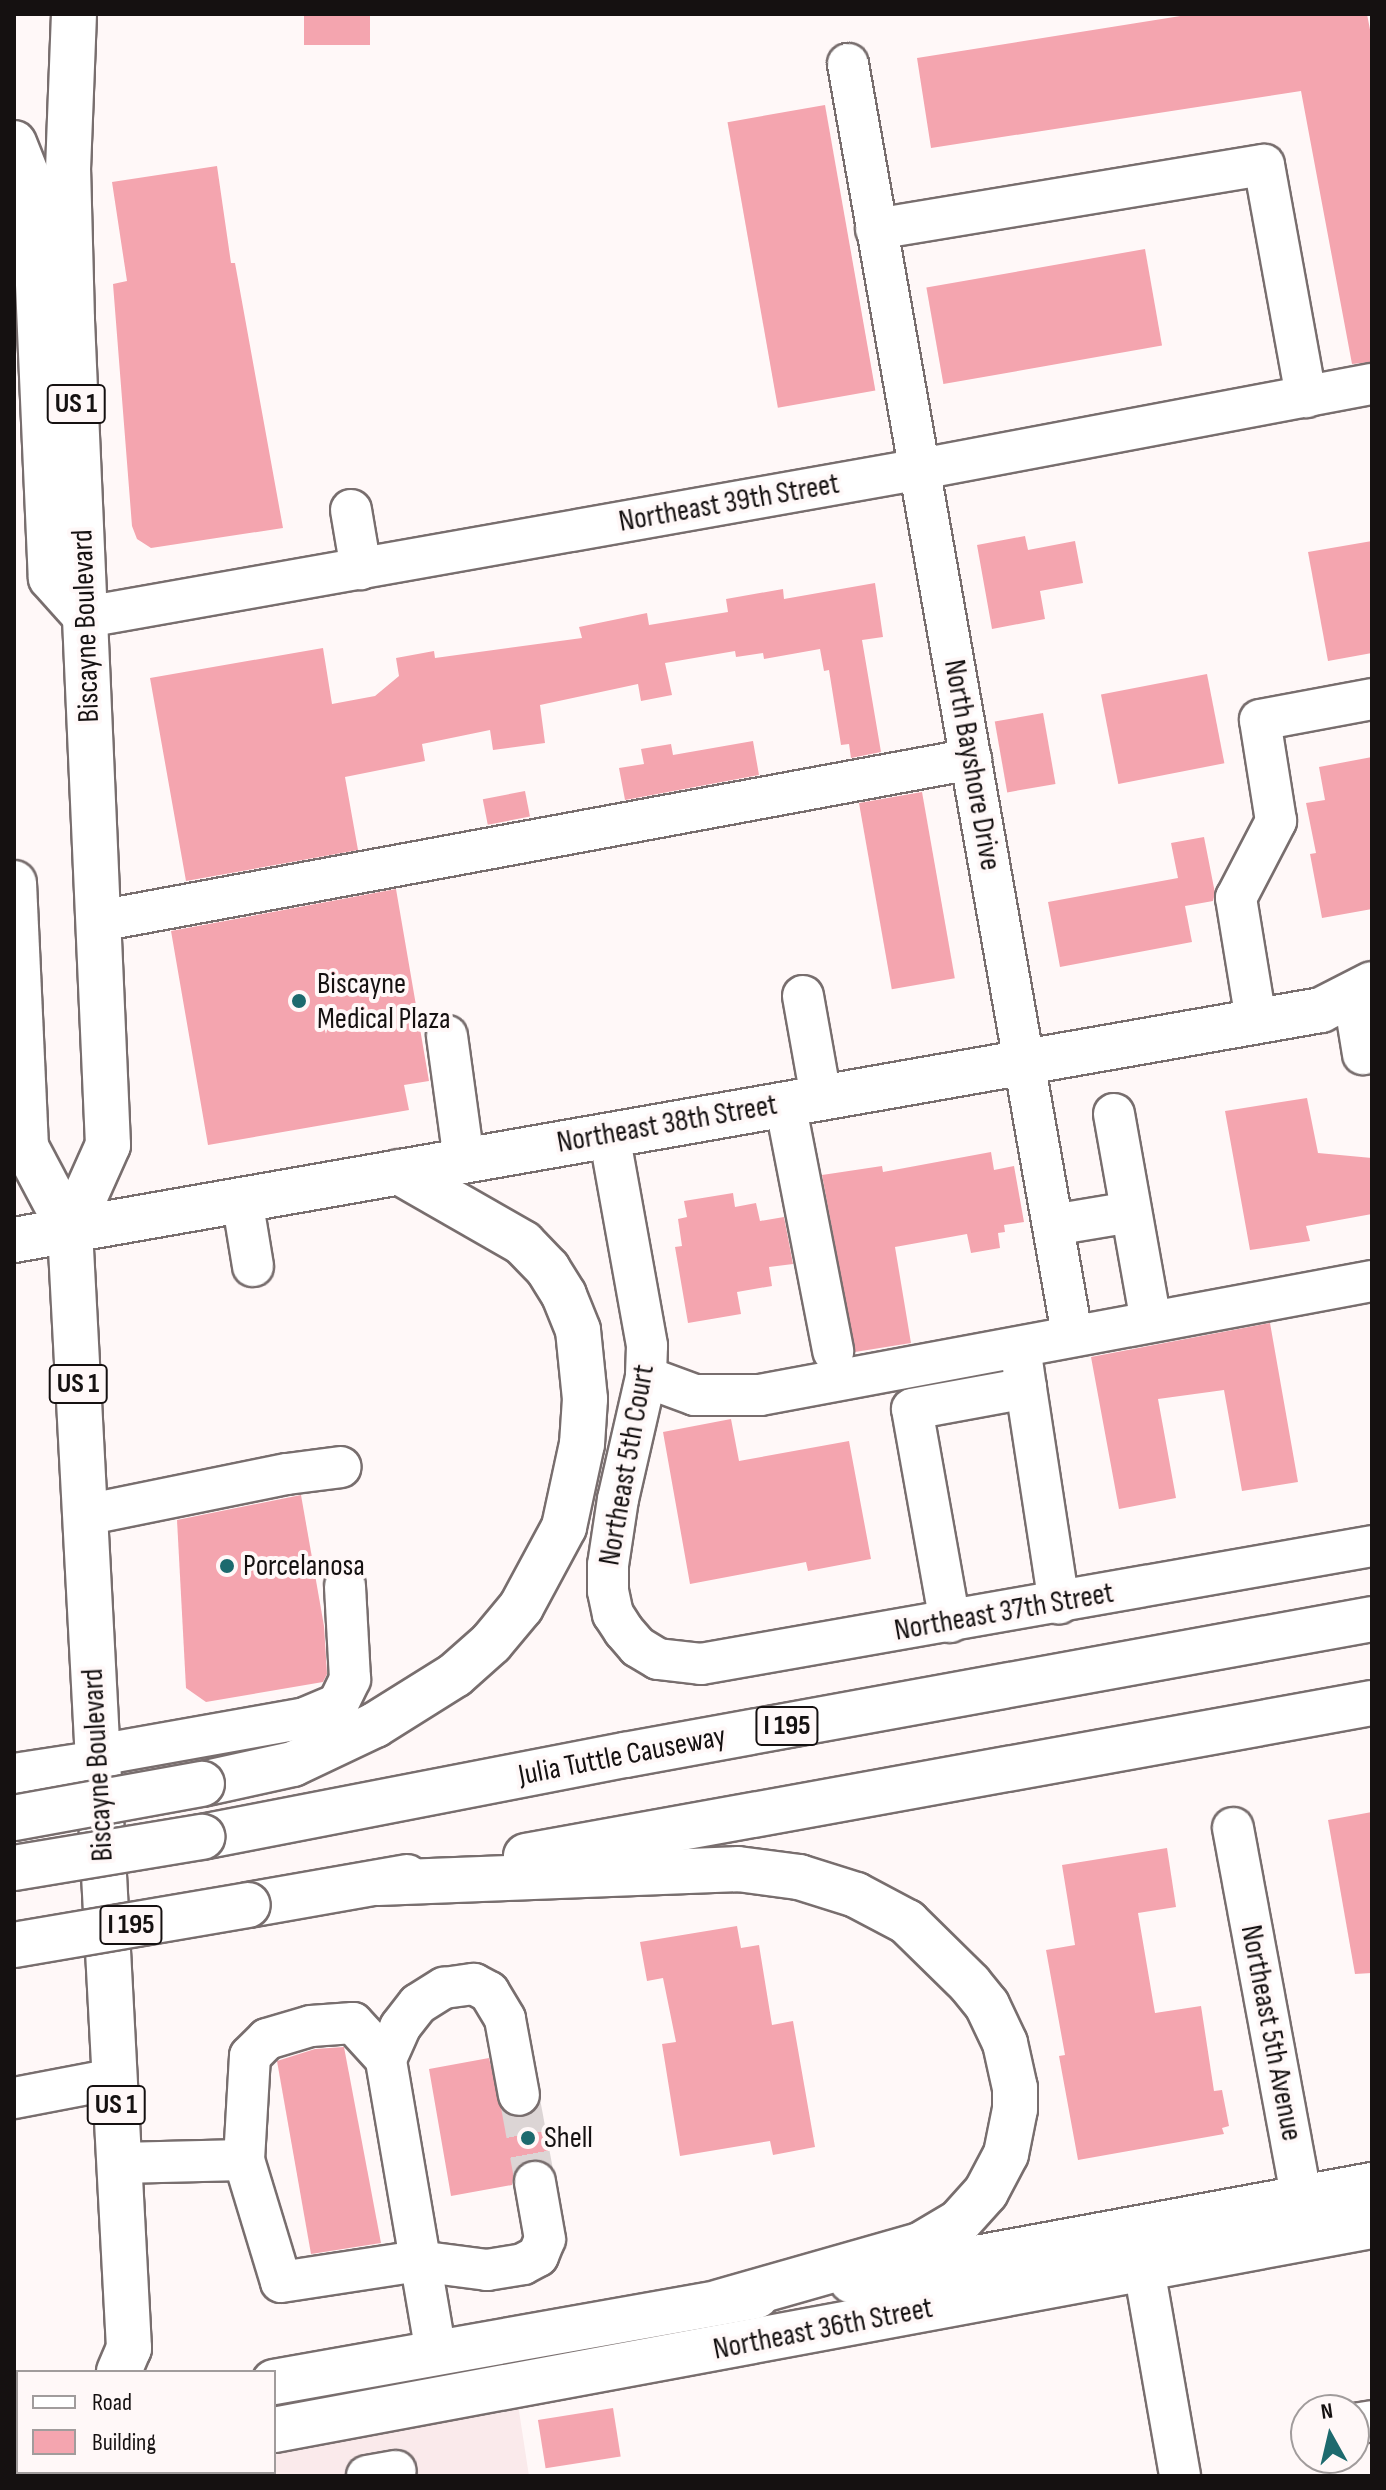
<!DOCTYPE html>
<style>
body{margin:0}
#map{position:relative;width:1386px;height:2490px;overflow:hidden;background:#fff8f8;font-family:"Sofia Sans Condensed",sans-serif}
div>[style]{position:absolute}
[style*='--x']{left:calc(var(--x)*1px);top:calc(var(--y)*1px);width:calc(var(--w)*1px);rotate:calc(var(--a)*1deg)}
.built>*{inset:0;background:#faeaeb}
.building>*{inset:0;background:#f4a5af;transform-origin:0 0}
.minor-tunnel>*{height:40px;margin-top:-20px;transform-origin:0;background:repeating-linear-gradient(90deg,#dcd5d5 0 40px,transparent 0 60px)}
.roads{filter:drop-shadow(2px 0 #786e6e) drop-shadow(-2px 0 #786e6e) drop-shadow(0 2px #786e6e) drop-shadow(0 -2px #786e6e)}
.minor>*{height:40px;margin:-20px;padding:0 20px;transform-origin:20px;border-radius:20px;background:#fff}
.major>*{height:44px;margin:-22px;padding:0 22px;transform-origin:22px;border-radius:22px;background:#fff}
.highway>*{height:44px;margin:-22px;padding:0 22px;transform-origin:22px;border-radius:22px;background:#fff}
.bridges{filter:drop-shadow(2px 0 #786e6e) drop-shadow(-2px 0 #786e6e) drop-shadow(0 2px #786e6e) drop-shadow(0 -2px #786e6e)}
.highway-bridge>*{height:44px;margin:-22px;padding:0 22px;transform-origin:22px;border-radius:22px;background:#fff}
.dots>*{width:22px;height:22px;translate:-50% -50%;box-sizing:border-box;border:4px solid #fff8f8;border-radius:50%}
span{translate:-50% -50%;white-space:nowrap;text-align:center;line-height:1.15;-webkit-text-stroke:8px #fff8f8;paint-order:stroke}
.shield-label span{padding:2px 6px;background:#fff8f8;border:2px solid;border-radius:6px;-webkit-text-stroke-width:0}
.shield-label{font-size:28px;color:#151111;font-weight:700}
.street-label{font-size:30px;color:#151111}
.poi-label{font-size:30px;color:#151111}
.left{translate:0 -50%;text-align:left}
.frame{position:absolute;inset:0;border:16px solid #151111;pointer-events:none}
.legend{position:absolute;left:16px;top:2370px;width:260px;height:104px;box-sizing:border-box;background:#fff8f8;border:2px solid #a19c9c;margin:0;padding:10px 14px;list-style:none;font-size:24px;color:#151111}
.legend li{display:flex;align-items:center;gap:16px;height:40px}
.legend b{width:40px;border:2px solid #a19c9c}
.north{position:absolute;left:1290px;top:2394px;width:80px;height:80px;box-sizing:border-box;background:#fff8f8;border:2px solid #a19c9c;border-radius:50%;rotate:352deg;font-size:22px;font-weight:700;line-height:32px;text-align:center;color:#151111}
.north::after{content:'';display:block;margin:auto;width:28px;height:36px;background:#1d6a6e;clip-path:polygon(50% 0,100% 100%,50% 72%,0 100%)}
</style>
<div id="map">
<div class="built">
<div style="clip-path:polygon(517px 2398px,529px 2476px,215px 2476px,216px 2472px,274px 2472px,274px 2442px)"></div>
</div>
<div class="building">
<div style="left:304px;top:14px;width:66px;height:31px"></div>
<div style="clip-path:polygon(1193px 14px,1367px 14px,1372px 40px,1372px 362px,1352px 364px,1301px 91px,931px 148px,917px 58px)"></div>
<div style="left:825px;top:105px;width:290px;height:99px;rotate:80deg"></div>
<div style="clip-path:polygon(217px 166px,231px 263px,235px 263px,283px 528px,151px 548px,137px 539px,132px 526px,113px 284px,127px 281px,112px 182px)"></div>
<div style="left:1145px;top:249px;width:98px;height:222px;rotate:80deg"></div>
<div style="clip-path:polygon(1025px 536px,1028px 550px,1075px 541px,1083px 583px,1040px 591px,1045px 619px,992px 629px,977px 545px)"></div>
<div style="clip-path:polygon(1372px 541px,1372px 653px,1328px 661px,1308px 552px)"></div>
<div style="clip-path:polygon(875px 583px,883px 637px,862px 640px,881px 752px,851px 758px,849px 744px,841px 745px,829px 670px,824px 671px,820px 649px,764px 659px,763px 653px,736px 657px,735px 651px,665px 663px,672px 695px,641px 701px,638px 684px,540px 705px,545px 743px,493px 750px,490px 730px,422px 744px,425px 761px,345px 777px,358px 850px,186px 881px,150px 678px,323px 648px,332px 704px,375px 696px,399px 676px,396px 658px,434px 651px,435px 658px,582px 638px,579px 627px,647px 613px,649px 625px,728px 612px,726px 599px,783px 589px,784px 599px)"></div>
<div style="left:1207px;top:674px;width:91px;height:108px;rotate:79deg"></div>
<div style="left:1043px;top:713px;width:72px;height:49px;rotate:80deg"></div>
<div style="clip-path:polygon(753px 741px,759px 775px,625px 800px,619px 768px,644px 764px,641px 749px,671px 744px,673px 755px)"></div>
<div style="clip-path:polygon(1372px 757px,1372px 909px,1322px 918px,1310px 854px,1316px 853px,1306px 803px,1325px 800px,1319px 767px)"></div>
<div style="left:525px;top:791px;width:26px;height:43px;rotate:79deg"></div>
<div style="left:922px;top:792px;width:189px;height:64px;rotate:80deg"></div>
<div style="clip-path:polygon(1204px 837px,1215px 893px,1213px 901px,1185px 906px,1192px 942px,1060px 967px,1048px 902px,1178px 878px,1171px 843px)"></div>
<div style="clip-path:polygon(396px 889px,429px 1081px,404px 1085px,409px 1110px,208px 1145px,171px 931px)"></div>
<div style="clip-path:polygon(1307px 1098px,1318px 1153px,1372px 1158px,1372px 1214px,1306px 1226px,1310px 1241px,1250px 1250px,1225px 1111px)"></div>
<div style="clip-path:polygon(991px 1152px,994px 1170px,1014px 1166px,1024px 1222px,1004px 1225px,1005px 1232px,998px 1233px,1000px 1248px,971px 1253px,967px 1234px,895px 1247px,911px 1343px,855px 1352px,822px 1175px,882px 1166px,883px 1172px)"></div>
<div style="clip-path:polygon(733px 1193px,735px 1207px,756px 1203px,760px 1221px,784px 1217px,793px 1264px,769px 1267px,772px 1286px,737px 1292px,741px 1314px,688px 1323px,675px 1247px,682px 1246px,678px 1219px,687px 1217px,684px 1201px)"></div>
<div style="clip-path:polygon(1270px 1323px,1298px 1482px,1242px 1491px,1224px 1390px,1158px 1399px,1176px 1498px,1119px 1509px,1091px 1357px)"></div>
<div style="clip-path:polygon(731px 1419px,739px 1461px,849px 1441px,871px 1559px,808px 1571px,806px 1562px,690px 1584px,663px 1432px)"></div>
<div style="clip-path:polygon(301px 1495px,324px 1626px,327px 1674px,323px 1682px,206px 1702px,186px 1688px,177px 1520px)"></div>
<div style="clip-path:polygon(1372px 1812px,1372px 1973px,1355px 1974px,1328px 1820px)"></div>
<div style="clip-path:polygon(1167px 1848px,1176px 1907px,1138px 1913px,1155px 2013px,1201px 2006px,1214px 2091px,1222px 2090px,1229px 2126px,1222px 2128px,1224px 2134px,1078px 2160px,1059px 2056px,1065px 2055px,1046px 1950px,1075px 1945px,1062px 1865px)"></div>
<div style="clip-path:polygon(737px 1926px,741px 1948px,759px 1945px,772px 2025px,793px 2021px,815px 2147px,773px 2155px,770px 2141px,680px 2156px,662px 2044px,676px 2042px,663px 1978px,647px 1981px,640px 1942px)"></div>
<div style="clip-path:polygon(344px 2047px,381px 2243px,311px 2254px,277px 2061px,315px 2049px)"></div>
<div style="clip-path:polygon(489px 2058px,502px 2110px,522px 2118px,533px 2113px,540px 2104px,551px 2166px,530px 2160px,514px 2173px,512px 2185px,451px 2196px,429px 2069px)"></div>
<div style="left:613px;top:2408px;width:49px;height:76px;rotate:81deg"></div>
</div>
<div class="minor-tunnel">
<div style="--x:519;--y:2095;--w:88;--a:79.6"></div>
</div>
<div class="roads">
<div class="minor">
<div style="--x:848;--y:64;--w:1291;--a:80"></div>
<div style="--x:876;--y:229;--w:393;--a:-9.4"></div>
<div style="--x:1264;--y:165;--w:236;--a:79.7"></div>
<div style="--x:351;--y:510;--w:60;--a:80.4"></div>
<div style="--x:86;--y:617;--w:848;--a:-10.05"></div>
<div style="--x:921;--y:469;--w:459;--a:-10.7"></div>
<div style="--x:99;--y:921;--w:887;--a:-10.52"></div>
<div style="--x:1353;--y:993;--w:62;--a:80.7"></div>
<div style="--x:803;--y:996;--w:103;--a:79.9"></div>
<div style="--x:1256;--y:1020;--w:124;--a:-99.3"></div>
<div style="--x:1236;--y:898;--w:87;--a:-62.5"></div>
<div style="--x:1276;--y:821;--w:102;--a:-99"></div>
<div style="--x:1260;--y:720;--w:114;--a:-10.6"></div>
<div style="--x:447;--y:1036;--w:125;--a:82.2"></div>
<div style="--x:785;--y:1103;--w:253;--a:79"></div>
<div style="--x:1114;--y:1114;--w:210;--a:79.9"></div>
<div style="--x:609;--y:1134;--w:215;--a:79.8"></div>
<div style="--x:647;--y:1346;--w:31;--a:92"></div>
<div style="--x:646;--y:1377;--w:125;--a:102.9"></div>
<div style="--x:618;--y:1499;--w:67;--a:98.6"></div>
<div style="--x:608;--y:1565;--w:26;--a:90"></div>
<div style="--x:608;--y:1591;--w:24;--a:78"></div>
<div style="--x:613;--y:1614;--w:20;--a:57"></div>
<div style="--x:624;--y:1631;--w:21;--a:49"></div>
<div style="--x:638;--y:1647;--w:23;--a:31"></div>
<div style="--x:658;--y:1659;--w:43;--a:6.6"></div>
<div style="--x:701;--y:1664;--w:681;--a:-9.97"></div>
<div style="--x:242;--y:1199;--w:68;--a:80.7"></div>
<div style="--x:1053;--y:1225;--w:79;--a:-9.5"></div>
<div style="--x:646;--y:1377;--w:52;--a:20.2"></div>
<div style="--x:695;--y:1395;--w:65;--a:0"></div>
<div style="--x:760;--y:1395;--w:623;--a:-10.55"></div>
<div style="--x:1026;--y:1388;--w:218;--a:81.3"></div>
<div style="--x:85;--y:1515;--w:206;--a:-11.5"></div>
<div style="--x:287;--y:1474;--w:54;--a:-7.4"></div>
<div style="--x:950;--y:1622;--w:216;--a:-100.1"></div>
<div style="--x:912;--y:1409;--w:116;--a:-10.4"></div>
<div style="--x:1026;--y:1388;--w:41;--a:-98.3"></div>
<div style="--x:98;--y:1755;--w:210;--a:-10.1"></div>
<div style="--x:305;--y:1718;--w:36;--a:-23"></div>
<div style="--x:338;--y:1704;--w:28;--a:-64"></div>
<div style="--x:350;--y:1679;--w:93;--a:-93.1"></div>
<div style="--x:14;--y:1774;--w:86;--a:-8.7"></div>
<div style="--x:1233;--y:1828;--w:408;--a:79.5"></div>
<div style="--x:14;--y:2098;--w:102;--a:-10.8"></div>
<div style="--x:244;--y:2160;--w:104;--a:-86.7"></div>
<div style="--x:250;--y:2056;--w:24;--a:-45"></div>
<div style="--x:267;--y:2039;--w:46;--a:-16.5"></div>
<div style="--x:311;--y:2026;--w:42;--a:-4.1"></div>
<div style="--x:353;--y:2023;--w:49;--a:47.5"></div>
<div style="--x:119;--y:2163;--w:125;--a:-1.4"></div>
<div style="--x:244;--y:2160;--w:127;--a:73.1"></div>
<div style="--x:281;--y:2282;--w:139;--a:-8.7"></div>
<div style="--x:418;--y:2261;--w:70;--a:7.4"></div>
<div style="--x:487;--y:2270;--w:36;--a:-9"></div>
<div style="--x:523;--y:2264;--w:17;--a:-28"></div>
<div style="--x:538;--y:2256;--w:18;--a:-68"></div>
<div style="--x:545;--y:2239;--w:58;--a:-100"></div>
<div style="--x:1144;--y:2269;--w:210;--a:80.1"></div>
<div style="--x:436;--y:2353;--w:298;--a:-99.7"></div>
<div style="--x:386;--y:2059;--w:35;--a:-66"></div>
<div style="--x:400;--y:2027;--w:29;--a:-52"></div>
<div style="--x:418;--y:2004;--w:31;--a:-32"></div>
<div style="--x:444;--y:1988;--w:30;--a:-8"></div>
<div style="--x:474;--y:1984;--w:17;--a:28"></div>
<div style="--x:489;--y:1992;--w:31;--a:59"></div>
<div style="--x:505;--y:2019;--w:77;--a:79.6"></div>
<div style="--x:1354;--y:2424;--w:18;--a:-9"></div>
<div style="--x:367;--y:2476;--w:29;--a:-10"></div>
</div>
<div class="major">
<div style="--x:14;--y:143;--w:54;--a:68.2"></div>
<div style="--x:34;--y:193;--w:385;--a:87.5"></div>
<div style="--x:51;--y:578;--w:52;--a:48.1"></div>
<div style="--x:14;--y:883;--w:264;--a:87.4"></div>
<div style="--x:26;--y:1147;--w:94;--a:62.1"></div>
<div style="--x:70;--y:1230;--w:1120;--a:86.98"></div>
<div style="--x:129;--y:2348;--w:26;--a:113"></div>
<div style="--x:70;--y:1230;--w:93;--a:-65.9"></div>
<div style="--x:108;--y:1145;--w:826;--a:-92.5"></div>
<div style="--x:72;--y:320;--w:150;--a:-91.5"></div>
<div style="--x:68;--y:170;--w:156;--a:-87.8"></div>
<div style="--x:14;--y:1240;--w:1327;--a:-9.98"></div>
<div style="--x:1321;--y:1010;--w:57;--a:-27"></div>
<div style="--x:852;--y:2281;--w:529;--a:-10.46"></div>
<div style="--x:274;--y:2382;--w:490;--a:-10.1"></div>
<div style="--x:274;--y:2430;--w:1117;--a:-10.53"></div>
<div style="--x:14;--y:2447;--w:4;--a:-14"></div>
<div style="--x:102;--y:2472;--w:4;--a:90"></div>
<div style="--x:167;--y:2472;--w:4;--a:90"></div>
</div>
<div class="highway">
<div style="--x:202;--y:1784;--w:93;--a:-12.4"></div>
<div style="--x:293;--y:1764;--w:91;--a:-25.4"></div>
<div style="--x:375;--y:1725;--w:94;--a:-32"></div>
<div style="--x:455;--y:1675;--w:48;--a:-41.6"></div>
<div style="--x:491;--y:1643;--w:47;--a:-50.2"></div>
<div style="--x:521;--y:1607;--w:91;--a:-61.7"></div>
<div style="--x:564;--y:1527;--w:85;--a:-77.8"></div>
<div style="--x:582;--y:1444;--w:45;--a:-86.2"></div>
<div style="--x:585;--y:1399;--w:69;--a:-95.8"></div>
<div style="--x:578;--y:1330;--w:38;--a:-112"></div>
<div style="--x:564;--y:1295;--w:31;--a:-122"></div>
<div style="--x:548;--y:1269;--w:36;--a:-134"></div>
<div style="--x:523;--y:1243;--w:143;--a:-150.2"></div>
<div style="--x:202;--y:1837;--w:431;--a:-11"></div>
<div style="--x:625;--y:1755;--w:759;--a:-10.32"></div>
<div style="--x:526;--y:1856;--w:860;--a:-10.25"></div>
<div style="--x:378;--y:1883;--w:360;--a:-2.2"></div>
<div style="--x:738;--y:1869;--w:62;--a:7.5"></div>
<div style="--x:799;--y:1877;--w:60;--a:17.5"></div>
<div style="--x:856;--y:1895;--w:58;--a:27.9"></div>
<div style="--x:907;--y:1922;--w:88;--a:44.5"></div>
<div style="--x:970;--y:1984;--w:27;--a:51"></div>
<div style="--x:987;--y:2005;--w:42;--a:64.7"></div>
<div style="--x:1005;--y:2043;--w:46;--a:77.5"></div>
<div style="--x:1015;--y:2088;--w:21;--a:90"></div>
<div style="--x:1015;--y:2109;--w:46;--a:101.3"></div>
<div style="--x:1006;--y:2154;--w:43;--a:117.8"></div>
<div style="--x:986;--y:2192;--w:40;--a:132"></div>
<div style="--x:959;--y:2222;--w:45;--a:149.5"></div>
<div style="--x:920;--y:2245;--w:208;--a:164.1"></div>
<div style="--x:248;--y:1905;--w:161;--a:-10"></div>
</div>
</div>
<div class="bridges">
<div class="highway-bridge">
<div style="--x:14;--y:1818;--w:191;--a:-10.3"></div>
<div style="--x:14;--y:1868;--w:191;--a:-9.4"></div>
<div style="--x:14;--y:1945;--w:237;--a:-9.7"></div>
</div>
</div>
<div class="dots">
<div style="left:299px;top:1001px;background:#1d6a6e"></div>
<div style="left:227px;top:1566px;background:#1d6a6e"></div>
<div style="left:528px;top:2138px;background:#1d6a6e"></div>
</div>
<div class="shield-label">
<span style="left:76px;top:404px">US 1</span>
<span style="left:78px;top:1384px">US 1</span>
<span style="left:787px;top:1726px">I 195</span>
<span style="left:131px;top:1925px">I 195</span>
<span style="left:116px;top:2105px">US 1</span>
</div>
<div class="street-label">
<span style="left:729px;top:503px;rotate:-10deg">Northeast 39th Street</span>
<span style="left:86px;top:626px;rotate:-92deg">Biscayne Boulevard</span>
<span style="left:972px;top:765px;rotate:80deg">North Bayshore Drive</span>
<span style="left:667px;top:1124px;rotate:-10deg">Northeast 38th Street</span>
<span style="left:627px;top:1465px;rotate:-80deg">Northeast 5th Court</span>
<span style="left:1004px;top:1612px;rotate:-10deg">Northeast 37th Street</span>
<span style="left:622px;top:1756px;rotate:-11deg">Julia Tuttle Causeway</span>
<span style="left:98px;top:1765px;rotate:-93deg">Biscayne Boulevard</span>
<span style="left:1271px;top:2033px;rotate:79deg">Northeast 5th Avenue</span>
<span style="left:823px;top:2329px;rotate:-11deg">Northeast 36th Street</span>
</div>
<div class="poi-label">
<span class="left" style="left:317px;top:1001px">Biscayne<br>Medical Plaza</span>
<span class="left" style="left:243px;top:1566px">Porcelanosa</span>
<span class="left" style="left:544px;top:2138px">Shell</span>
</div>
<div class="frame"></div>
<ul class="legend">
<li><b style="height:10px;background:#fff"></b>Road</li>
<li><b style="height:22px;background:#f4a5af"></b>Building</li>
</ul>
<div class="north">N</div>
</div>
